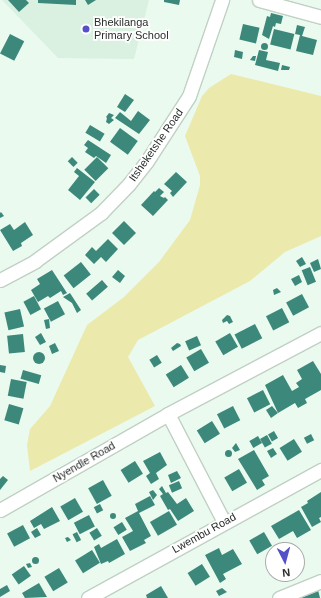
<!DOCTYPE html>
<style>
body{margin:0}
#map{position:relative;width:321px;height:598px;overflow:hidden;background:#eafaef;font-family:Arial,sans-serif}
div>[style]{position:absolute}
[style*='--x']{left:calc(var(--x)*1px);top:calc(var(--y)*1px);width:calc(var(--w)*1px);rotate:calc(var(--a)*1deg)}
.built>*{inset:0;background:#daf1e1}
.green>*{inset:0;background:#ece9ac}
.building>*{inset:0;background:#3c897b;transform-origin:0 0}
.round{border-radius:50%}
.roads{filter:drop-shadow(1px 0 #c1d0c5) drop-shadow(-1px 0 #c1d0c5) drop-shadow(0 1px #c1d0c5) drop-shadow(0 -1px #c1d0c5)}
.minor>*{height:13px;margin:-6.5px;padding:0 6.5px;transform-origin:6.5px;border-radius:6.5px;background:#fff}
.dots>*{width:11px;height:11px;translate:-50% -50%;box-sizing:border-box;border:2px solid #fff;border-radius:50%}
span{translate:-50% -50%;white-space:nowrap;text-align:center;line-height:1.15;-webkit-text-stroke:3.5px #fff;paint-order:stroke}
.poi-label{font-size:11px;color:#282e2a}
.left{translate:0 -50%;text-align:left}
.street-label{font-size:11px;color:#282e2a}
.north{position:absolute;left:265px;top:542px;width:40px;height:40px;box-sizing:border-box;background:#fff;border:1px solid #a9abaa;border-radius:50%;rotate:174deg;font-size:11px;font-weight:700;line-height:16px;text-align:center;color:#282e2a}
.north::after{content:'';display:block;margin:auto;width:14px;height:18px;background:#5550c8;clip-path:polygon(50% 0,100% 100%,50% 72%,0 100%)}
</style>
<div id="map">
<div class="built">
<div style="clip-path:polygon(2px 0,149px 0,134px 59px,58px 58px)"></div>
</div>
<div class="green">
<div style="clip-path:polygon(231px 74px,321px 96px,321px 236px,285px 252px,250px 281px,138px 340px,128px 357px,155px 406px,30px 471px,27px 445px,30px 429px,50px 406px,87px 325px,124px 297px,159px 262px,190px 220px,200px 185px,200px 176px,185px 136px,202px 96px,209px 88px)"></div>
</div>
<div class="building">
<div style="clip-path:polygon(8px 0,26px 0,29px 3px,19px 12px)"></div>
<div style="clip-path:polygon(38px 0,76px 0,76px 5px,38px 3px)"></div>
<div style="clip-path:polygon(85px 0,96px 0,88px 5px)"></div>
<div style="clip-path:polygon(164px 0,180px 0,179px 5px,164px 2px)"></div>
<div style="clip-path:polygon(271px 13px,283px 16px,281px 24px,276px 23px,275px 27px,273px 26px,269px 39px,262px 35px,267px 16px,270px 17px)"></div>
<div style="left:243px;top:24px;width:17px;height:16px;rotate:13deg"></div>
<div style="clip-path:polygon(297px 25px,305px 27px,302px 36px,317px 40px,313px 55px,296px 51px,300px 35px,295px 34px)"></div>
<div style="left:274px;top:29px;width:21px;height:16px;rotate:14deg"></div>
<div style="left:10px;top:34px;width:16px;height:22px;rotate:27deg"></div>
<div class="round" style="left:260.5px;top:42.5px;width:7px;height:7px"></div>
<div style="clip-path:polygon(235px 50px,243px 52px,242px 59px,234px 57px)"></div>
<div style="clip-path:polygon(259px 50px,268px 52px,266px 60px,280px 63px,278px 71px,255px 65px)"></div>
<div style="clip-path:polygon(253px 56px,256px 56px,255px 61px,250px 60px)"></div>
<div style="clip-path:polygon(282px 65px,290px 67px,289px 70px,281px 70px)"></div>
<div style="clip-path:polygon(125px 94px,134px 100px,125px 112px,117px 107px)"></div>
<div style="clip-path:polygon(138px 111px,150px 120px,139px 134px,115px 118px,120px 112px,131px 121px)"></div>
<div style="clip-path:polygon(109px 113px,114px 115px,111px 118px,114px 120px,109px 124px,106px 122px,107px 118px,106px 117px)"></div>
<div style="left:90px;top:125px;width:17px;height:9px;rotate:31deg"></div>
<div style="left:120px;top:128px;width:22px;height:17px;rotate:36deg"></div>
<div style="clip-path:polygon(88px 140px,111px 155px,106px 163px,96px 156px,94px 158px,85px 152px,88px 148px,84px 145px)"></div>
<div style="left:72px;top:157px;width:8px;height:6px;rotate:45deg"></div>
<div style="left:97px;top:157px;width:16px;height:18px;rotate:45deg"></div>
<div style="clip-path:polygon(77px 168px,95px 182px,80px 200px,68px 190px,79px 176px,74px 172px)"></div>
<div style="clip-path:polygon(176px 172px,187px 182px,173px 197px,170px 193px,172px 191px,164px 184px)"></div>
<div style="clip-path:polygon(159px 188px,164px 192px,160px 196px,164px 198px,165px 197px,168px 200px,153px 216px,141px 205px,154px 191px,155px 192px)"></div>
<div style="left:94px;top:189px;width:8px;height:12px;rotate:45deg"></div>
<div style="clip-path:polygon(1px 212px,4px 216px,0 218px,0 213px)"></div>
<div style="left:124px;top:221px;width:17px;height:17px;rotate:45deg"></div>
<div style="clip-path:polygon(25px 222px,33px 235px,21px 243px,22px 246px,13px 251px,0 230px,10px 224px,14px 230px)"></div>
<div style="clip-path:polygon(108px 239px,118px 249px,106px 262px,101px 257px,94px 264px,85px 255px,92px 247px,96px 251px)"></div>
<div style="clip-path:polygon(302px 257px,306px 264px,300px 267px,296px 261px)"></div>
<div style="clip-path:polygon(318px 259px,321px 269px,314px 272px,310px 263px)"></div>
<div style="left:81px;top:262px;width:16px;height:22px;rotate:52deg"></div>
<div style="left:310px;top:267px;width:16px;height:9px;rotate:68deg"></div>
<div style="clip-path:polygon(52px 270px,67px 293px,63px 295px,61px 291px,50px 298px,48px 296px,38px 302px,31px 290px,40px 284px,37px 279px)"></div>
<div style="clip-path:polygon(118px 270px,125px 276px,120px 283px,112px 277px)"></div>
<div style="clip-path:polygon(299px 275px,302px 282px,295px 286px,291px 279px)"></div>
<div style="left:102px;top:280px;width:9px;height:21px;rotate:49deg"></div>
<div style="clip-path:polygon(277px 288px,281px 292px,274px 295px,273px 290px)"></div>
<div style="clip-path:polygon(70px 293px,81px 310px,77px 313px,72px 303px,63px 297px)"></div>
<div style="left:302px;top:294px;width:15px;height:18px;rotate:62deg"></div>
<div style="left:34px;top:296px;width:15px;height:12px;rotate:62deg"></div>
<div style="left:58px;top:301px;width:15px;height:16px;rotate:62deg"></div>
<div style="left:282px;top:308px;width:16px;height:18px;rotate:63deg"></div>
<div style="left:20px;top:309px;width:18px;height:16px;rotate:77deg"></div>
<div style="clip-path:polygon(227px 315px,230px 316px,233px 322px,229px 324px,227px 321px,223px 323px,222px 320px)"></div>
<div style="clip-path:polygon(49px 319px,50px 328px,46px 329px,44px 320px)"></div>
<div style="left:255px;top:324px;width:16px;height:23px;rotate:63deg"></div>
<div style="clip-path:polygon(41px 333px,46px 342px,40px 345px,35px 337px)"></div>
<div style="left:230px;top:333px;width:16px;height:17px;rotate:60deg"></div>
<div style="left:23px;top:334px;width:18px;height:16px;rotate:84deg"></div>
<div style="left:197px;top:336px;width:10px;height:13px;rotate:66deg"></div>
<div style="clip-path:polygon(55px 343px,59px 351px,52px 354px,49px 346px)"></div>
<div style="clip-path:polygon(177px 343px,180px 344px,181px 346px,173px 351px,171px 348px)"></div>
<div style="left:201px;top:349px;width:16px;height:17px;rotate:60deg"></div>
<div class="round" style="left:33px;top:352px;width:12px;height:12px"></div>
<div style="left:157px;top:355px;width:9px;height:9px;rotate:58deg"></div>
<div style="clip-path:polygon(313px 361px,321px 374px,321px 390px,305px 399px,307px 403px,298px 408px,295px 403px,278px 413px,265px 385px,283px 375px,292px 391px,299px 387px,296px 383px,302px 379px,297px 370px)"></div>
<div style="clip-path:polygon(0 365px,6px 366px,5px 373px,0 372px)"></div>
<div style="left:181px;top:365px;width:15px;height:18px;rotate:58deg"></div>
<div style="left:23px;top:370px;width:19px;height:9px;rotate:16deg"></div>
<div style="left:11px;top:379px;width:16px;height:17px;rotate:11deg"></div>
<div style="left:263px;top:390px;width:16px;height:18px;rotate:63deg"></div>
<div style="left:9px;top:404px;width:15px;height:17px;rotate:16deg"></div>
<div style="left:233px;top:406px;width:16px;height:18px;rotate:63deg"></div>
<div style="clip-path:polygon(272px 406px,278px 413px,271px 418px,266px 410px)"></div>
<div style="left:212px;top:421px;width:15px;height:18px;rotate:58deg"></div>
<div style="left:274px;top:431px;width:8px;height:7px;rotate:60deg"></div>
<div style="left:311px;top:434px;width:7px;height:8px;rotate:63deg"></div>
<div style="left:267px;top:435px;width:10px;height:8px;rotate:61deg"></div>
<div style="left:258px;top:436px;width:8px;height:10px;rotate:60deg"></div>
<div style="left:294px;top:439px;width:15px;height:17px;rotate:58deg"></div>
<div style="clip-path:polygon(236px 443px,240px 450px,235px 452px,232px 448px)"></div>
<div style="clip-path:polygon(273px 448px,277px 454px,271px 458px,267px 451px)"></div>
<div class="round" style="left:224.5px;top:449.5px;width:7px;height:7px"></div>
<div style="clip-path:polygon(254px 450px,269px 476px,262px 480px,265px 485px,257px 490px,238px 459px)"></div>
<div style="clip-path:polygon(160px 452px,167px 465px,156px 473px,159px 479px,151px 484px,146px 476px,150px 473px,143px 461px)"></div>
<div style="left:135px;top:461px;width:15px;height:17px;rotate:58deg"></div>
<div style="left:239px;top:469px;width:16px;height:17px;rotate:60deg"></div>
<div style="clip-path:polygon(177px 471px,181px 478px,171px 483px,168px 475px)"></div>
<div style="clip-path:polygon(3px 476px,8px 480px,0 490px,0 479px)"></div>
<div style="left:103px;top:480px;width:18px;height:17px;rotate:61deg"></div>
<div style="left:179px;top:481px;width:8px;height:11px;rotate:67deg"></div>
<div style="clip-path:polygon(162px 486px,166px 493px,168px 492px,177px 504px,186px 498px,194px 511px,178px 521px,170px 509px,168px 510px,160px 496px,163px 494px,159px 489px)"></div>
<div style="clip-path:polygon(153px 490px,157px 495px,153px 500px,149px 492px)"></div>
<div style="clip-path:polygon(321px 492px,321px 517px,319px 518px,321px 522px,312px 527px,301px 507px,308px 503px,307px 501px)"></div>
<div style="clip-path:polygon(150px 496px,155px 505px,139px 513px,151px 536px,144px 540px,146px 543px,130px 551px,122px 537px,133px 531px,125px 518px,138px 511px,135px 504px)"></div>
<div style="left:75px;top:498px;width:16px;height:17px;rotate:60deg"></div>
<div style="left:100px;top:504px;width:7px;height:7px;rotate:63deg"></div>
<div style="clip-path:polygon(52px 507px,60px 521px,44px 529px,41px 524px,34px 528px,30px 521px)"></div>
<div style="clip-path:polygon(299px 510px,311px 530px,297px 538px,293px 531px,279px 539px,271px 526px)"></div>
<div style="left:169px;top:511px;width:16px;height:22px;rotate:60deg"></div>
<div class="round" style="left:110px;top:513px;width:6px;height:6px"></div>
<div style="left:89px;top:515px;width:13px;height:17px;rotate:63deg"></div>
<div style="left:122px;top:522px;width:9px;height:10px;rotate:58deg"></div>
<div style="left:23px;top:525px;width:15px;height:18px;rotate:62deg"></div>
<div style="clip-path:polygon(37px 528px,41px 535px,35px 538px,31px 532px)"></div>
<div style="left:97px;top:528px;width:9px;height:9px;rotate:58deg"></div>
<div style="left:77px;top:532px;width:9px;height:5px;rotate:63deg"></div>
<div style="left:264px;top:532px;width:16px;height:17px;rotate:60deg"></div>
<div style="clip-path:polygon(68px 537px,71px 540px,67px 542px,65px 538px)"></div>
<div style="clip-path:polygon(117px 539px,125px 554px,109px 563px,108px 561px,101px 564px,94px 547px,99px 544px,101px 548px)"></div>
<div style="clip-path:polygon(219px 548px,222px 555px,233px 549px,242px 564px,223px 574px,226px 579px,220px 583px,205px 555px)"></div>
<div style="left:92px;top:550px;width:15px;height:20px;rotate:58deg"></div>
<div class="round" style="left:31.5px;top:556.5px;width:7px;height:7px"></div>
<div style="clip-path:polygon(30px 563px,32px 567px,28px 568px,26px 564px)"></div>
<div style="left:202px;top:564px;width:15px;height:17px;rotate:58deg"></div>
<div style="left:24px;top:566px;width:12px;height:15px;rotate:55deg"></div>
<div style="left:59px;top:568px;width:17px;height:17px;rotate:59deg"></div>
<div style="clip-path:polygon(39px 583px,47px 597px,25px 598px,22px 593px)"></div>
<div style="clip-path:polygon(7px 585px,10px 591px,0 597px,0 589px)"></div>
<div style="clip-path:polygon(161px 586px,168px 598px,147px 598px,146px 595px)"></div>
<div style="clip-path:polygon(317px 586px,320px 598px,297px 598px,296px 593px)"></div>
<div style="clip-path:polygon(222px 588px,227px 592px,219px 596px,216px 591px)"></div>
</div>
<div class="roads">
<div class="minor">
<div style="--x:259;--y:0;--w:64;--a:15.3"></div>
<div style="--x:0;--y:280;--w:40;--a:-28"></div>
<div style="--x:35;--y:261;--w:82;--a:-36"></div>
<div style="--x:101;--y:213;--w:40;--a:-46"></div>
<div style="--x:129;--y:184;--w:29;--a:-52"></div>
<div style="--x:147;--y:161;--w:77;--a:-57.1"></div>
<div style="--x:189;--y:96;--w:102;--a:-71"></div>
<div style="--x:168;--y:414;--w:122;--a:62.6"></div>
<div style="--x:0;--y:510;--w:193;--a:-29.7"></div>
<div style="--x:168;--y:414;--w:173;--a:-27.9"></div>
<div style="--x:88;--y:598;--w:266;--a:-28.8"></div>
<div style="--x:279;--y:598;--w:45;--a:-22"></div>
</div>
</div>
<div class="dots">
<div style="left:86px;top:29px;background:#5550c8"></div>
</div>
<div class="poi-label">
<span class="left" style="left:94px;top:29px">Bhekilanga<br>Primary School</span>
</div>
<div class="street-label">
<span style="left:156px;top:145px;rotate:-55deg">Itsheketshe Road</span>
<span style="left:84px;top:462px;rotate:-30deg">Nyendle Road</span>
<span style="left:204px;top:533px;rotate:-29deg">Lwembu Road</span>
</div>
<div class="north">N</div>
</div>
